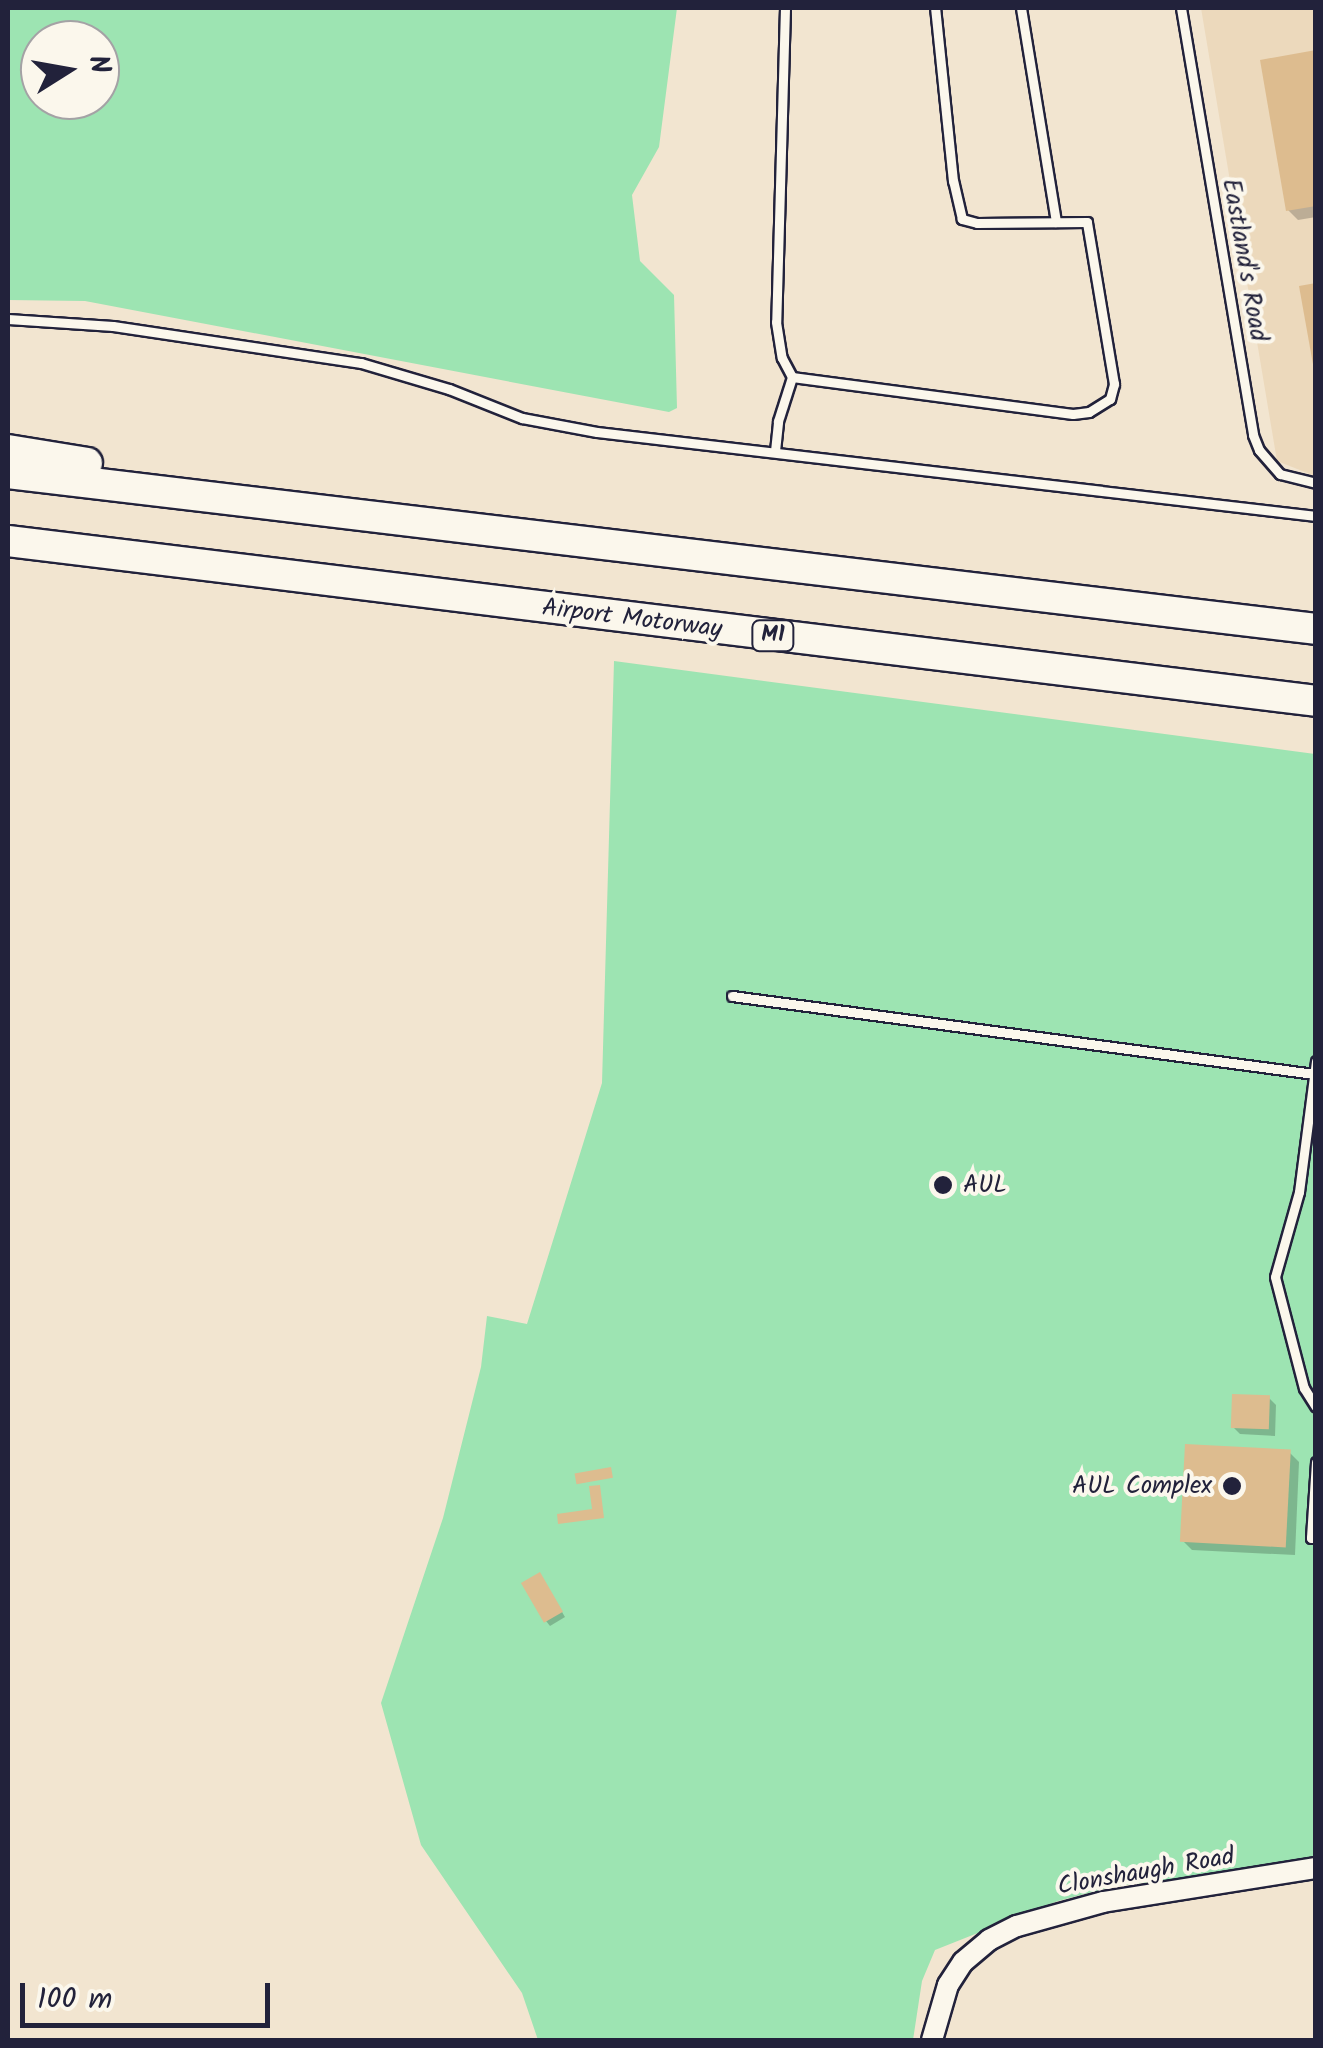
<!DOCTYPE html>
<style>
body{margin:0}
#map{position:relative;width:1323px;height:2048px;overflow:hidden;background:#f2e5d0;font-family:Kalam,sans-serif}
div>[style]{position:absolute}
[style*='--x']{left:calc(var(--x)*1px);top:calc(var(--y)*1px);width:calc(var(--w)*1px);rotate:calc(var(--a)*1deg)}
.built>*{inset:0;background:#ecd9bc}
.green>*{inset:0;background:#9de4b2}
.shadow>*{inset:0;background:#0003}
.building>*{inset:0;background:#ddbc8f;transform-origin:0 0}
.roads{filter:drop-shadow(2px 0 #22223b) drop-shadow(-2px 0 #22223b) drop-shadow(0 2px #22223b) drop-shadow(0 -2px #22223b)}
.service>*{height:9px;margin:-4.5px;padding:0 4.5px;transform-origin:4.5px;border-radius:4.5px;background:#fbf7ec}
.tertiary>*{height:20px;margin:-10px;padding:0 10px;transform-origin:10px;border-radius:10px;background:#fbf7ec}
.motorway>*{height:30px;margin:-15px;padding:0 15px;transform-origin:15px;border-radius:15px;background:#fbf7ec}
.dots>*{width:28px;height:28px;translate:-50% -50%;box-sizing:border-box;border:5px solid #fbf7ec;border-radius:50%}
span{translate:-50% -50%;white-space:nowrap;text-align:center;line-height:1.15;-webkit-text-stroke:8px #fbf7ec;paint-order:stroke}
.shield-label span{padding:2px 8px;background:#fbf7ec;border:2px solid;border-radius:8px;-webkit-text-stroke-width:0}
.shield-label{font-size:22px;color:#22223b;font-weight:700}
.street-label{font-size:25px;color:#22223b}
.poi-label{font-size:25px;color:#22223b}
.left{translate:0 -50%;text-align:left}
.right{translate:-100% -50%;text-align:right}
.frame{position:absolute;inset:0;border:10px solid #22223b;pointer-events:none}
.north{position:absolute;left:20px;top:20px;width:100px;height:100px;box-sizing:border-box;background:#fbf7ec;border:2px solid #a4a2a5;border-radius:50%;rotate:79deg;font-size:28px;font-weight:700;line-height:40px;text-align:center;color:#22223b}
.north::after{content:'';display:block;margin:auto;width:35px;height:45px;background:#22223b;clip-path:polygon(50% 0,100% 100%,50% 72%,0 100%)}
.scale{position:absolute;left:20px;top:1983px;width:250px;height:45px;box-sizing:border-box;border:5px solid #22223b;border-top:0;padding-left:12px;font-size:30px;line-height:35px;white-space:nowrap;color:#22223b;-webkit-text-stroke:8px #fbf7ec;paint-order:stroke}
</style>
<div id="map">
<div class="built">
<div style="clip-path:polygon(1201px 8px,1315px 8px,1315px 476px,1277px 461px)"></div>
</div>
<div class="green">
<div style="clip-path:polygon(evenodd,8px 8px,677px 8px,659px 147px,632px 195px,640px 261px,674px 295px,677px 408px,669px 412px,85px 301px,8px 300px,8px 8px,40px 40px,100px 40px,100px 100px,40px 100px,40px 40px)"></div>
<div style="clip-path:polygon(614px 661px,1315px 754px,1315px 1864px,1115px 1886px,1058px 1901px,935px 1950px,922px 1981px,913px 2040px,538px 2040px,522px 1993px,421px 1845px,381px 1703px,443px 1518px,481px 1367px,487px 1316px,527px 1324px,602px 1083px)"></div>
</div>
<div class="shadow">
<div style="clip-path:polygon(1316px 53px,1316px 217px,1298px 220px,1288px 210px)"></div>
<div style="clip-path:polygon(1269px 1398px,1276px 1405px,1275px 1436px,1240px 1434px,1233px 1427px)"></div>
<div style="clip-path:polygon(1289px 1452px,1299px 1462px,1295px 1555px,1192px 1550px,1183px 1541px)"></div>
<div style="clip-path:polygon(543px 1580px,565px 1617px,550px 1626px,546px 1621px)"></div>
</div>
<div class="building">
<div style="clip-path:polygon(1316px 50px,1316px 206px,1286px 211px,1260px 60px)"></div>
<div style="clip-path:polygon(1316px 283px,1316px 369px,1314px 370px,1299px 286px)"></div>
<div style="left:1232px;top:1394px;width:38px;height:34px;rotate:2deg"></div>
<div style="left:1185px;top:1444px;width:106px;height:98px;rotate:3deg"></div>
<div style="left:611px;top:1467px;width:11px;height:37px;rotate:80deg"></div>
<div style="clip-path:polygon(600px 1485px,604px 1518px,558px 1524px,557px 1514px,592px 1509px,589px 1486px)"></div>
<div style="left:540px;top:1572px;width:46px;height:22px;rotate:60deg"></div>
</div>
<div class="roads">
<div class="service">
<div style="--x:785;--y:8;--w:314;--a:91.6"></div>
<div style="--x:776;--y:322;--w:36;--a:81"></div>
<div style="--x:782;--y:358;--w:21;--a:62"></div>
<div style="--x:792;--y:377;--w:283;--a:7.5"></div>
<div style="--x:1073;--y:414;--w:16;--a:-7"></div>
<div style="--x:1089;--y:412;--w:25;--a:-32"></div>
<div style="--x:1110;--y:399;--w:16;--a:-75"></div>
<div style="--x:1114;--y:384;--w:164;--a:-99.5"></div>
<div style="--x:1087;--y:222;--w:110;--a:179.5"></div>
<div style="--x:977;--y:223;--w:16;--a:-165"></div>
<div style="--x:962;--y:219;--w:39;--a:-103"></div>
<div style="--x:953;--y:181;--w:174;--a:-95.9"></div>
<div style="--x:1021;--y:8;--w:217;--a:80.7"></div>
<div style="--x:1181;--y:8;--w:433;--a:80.4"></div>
<div style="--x:1253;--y:435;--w:16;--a:68"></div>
<div style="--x:1259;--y:450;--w:32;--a:49"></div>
<div style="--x:1280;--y:474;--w:37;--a:14"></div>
<div style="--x:8;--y:319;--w:105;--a:3.8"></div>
<div style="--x:113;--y:326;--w:251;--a:8.5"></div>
<div style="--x:361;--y:363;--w:92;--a:16.5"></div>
<div style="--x:449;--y:389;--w:79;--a:21.7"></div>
<div style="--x:522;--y:418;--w:76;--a:10.6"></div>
<div style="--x:597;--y:432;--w:724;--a:6.66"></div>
<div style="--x:775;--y:451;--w:30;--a:-84"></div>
<div style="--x:778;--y:421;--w:46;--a:-72.3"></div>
<div style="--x:732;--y:996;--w:587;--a:7.63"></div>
<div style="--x:1316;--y:1061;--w:132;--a:97.4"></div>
<div style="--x:1299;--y:1192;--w:88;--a:105.8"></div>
<div style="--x:1275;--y:1277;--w:115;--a:75.4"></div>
<div style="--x:1304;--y:1388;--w:22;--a:58"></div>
<div style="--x:1316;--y:1462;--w:76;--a:93.8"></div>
<div style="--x:1311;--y:1538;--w:5;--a:0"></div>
</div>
<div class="tertiary">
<div style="--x:932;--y:2040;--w:57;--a:-73.8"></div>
<div style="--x:948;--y:1985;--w:27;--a:-57"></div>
<div style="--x:963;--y:1962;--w:34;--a:-40"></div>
<div style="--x:989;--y:1940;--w:31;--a:-27"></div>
<div style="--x:1017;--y:1926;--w:89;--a:-15.6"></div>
<div style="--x:1103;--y:1902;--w:216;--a:-9.1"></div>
</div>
<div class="motorway">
<div style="--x:8;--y:450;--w:80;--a:9.3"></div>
<div style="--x:8;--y:473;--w:1317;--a:6.8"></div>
<div style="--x:8;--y:541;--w:1318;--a:6.97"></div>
</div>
</div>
<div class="dots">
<div style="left:943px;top:1185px;background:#22223b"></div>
<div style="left:1232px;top:1486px;background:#22223b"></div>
</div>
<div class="shield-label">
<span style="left:773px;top:636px">M1</span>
</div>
<div class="street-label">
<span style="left:1244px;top:260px;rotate:80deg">Eastland's Road</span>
<span style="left:632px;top:619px;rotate:7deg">Airport Motorway</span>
<span style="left:1146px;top:1872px;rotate:-10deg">Clonshaugh Road</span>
</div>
<div class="poi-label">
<span class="left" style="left:963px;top:1185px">AUL</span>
<span class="right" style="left:1212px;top:1486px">AUL Complex</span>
</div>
<div class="frame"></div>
<div class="north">N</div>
<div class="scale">100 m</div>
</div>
